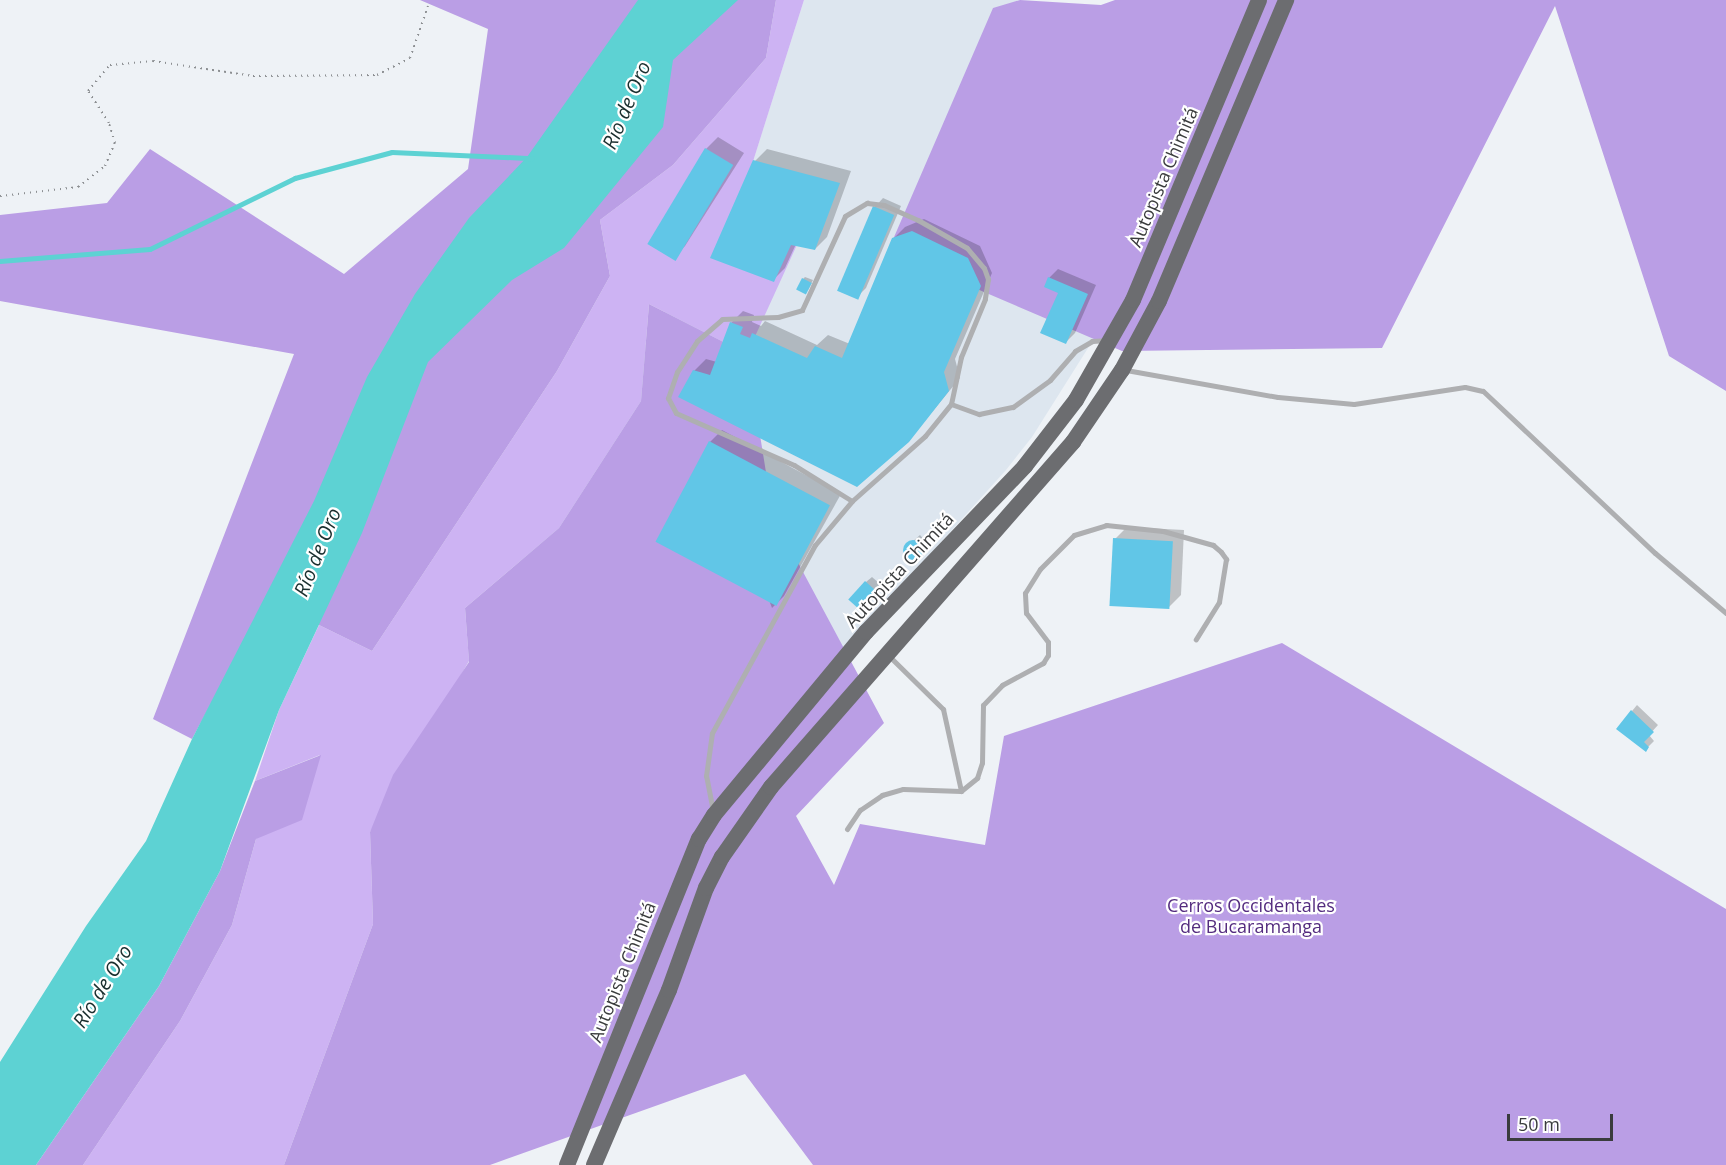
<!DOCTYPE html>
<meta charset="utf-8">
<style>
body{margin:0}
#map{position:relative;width:1726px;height:1165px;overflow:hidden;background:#eef2f6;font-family:"Open Sans",sans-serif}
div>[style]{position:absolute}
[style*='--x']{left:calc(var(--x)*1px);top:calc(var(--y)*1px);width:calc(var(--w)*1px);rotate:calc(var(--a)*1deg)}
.built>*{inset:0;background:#dde6ef}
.green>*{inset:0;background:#cdb3f3}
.forest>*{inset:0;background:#ba9ee5}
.water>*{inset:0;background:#5dd2d3}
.shadow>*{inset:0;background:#0003;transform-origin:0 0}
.stream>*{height:4.5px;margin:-2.25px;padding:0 2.25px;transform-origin:2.25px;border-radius:2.25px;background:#5dd2d3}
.building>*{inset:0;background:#61c6e7;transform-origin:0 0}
.round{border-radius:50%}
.path>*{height:2px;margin-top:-1px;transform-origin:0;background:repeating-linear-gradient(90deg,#8c8f92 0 1.5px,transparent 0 6px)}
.service>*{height:5px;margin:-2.5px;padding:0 2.5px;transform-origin:2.5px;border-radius:2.5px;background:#aeafb1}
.trunk>*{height:16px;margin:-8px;padding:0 8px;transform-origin:8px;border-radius:8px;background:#6c6d70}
span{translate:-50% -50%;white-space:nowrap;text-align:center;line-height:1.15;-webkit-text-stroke:4.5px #fff;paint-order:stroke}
.street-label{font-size:18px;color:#3a3c3d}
.park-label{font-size:18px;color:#542c7f}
.water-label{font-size:20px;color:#1a2f2f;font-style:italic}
.scale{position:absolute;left:1507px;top:1114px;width:106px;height:27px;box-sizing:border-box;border:3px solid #3a3c3d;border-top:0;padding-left:8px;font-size:18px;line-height:21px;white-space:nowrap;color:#3a3c3d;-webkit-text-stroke:4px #fff;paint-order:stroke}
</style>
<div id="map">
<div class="built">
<div style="clip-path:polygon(804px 0,1020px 0,993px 9px,1117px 302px,1032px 437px,1006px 470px,751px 753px,515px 569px,754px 158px)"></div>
</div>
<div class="green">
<div style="clip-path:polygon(776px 0,804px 0,750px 171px,817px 201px,747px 354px,649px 304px,641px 401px,559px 528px,465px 608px,469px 661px,370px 832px,373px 924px,284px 1165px,83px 1165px,180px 1021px,232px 925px,256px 839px,320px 755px,255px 781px,279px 710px,319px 625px,372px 651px,557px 371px,610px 276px,600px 220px,673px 165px,766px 58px)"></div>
</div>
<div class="forest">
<div style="clip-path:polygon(420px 0,776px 0,766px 58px,673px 165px,600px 220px,610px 276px,557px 371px,372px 651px,319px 625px,257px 618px,192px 739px,153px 719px,294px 354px,0 301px,0 215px,107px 203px,150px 149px,344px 274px,468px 169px,488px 29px)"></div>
<div style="clip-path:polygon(1020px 0,1101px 5px,1115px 0,1726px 0,1726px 391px,1669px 356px,1555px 6px,1382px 348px,1122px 351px,888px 251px,993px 8px)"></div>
<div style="clip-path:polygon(649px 304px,747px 354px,773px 516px,884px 723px,796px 816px,834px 885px,860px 824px,985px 845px,1004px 736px,1282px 643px,1726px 909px,1726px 1165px,813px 1165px,745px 1074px,490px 1165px,284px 1165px,373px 924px,370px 832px,393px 775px,469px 662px,465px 608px,559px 528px,641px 401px)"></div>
<div style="clip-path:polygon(321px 755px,302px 820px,256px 839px,232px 925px,180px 1021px,83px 1165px,36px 1165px,159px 986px,220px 871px,255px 781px)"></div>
</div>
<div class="water">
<div style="clip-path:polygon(638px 0,738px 0,673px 60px,663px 127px,564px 248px,512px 280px,428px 362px,362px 533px,279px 710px,220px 871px,159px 986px,36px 1165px,0 1165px,0 1062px,86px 926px,146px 841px,192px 739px,314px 501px,367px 377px,415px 294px,469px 218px,527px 157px)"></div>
</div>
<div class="shadow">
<div style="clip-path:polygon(718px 137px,744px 153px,685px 246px,673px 258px,706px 149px)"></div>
<div style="clip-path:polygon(767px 149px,851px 171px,827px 237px,815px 249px,796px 244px,785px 268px,773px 280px,755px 161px)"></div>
<div style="clip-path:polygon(883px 198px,901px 206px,866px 288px,857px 297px,875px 207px)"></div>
<div style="clip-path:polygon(924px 219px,980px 246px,992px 273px,955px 359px,960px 378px,908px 441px,694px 371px,706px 359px,717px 362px,731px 323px,743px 311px,754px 315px,752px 322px,761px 326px,765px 321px,817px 345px,828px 335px,850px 344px,893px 239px,905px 227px)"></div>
<div style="clip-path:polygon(1058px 269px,1096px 285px,1075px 333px,1066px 342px,1060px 292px,1049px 278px)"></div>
<div style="clip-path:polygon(805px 277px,813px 280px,808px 290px,803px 279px)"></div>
<div style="clip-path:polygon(722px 430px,841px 494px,784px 596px,772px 608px,710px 442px)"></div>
<div style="clip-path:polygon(1127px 527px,1184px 530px,1181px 595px,1169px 607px,1115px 539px)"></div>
<div style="left:920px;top:535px;width:12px;height:21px;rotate:48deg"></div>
<div style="clip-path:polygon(872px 577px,880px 584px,865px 602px,866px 582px)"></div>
<div style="clip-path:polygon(1637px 705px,1658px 725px,1649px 735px,1654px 741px,1645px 750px,1632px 711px)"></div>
</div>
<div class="stream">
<div style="--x:0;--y:261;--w:150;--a:-4.6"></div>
<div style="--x:150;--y:249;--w:161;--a:-26.1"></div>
<div style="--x:295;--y:178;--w:100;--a:-15"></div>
<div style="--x:392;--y:152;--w:140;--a:2.5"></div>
</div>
<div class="building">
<div style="left:705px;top:148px;width:33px;height:112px;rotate:31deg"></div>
<div style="clip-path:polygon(753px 160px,840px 183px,815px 250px,791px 245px,774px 282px,710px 258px)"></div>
<div style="left:873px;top:206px;width:23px;height:92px;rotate:23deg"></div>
<div style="clip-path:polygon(912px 231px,968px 258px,981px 286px,944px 372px,949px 391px,909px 442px,857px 487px,678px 397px,693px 370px,710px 375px,730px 322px,743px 327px,740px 334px,750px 338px,752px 333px,807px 358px,815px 346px,842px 358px,892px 238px)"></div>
<div style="clip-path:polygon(1048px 277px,1088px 294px,1066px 344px,1040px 333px,1058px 293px,1044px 287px)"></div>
<div style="left:802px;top:278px;width:11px;height:13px;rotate:27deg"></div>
<div style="left:709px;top:441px;width:137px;height:114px;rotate:28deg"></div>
<div style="left:1113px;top:538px;width:60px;height:68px;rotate:3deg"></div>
<div class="round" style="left:903px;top:540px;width:20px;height:20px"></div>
<div style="left:865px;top:581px;width:15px;height:25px;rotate:42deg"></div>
<div style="clip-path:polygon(1631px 710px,1654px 732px,1644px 742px,1649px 747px,1646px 752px,1616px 729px)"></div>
</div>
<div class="path">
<div style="--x:0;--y:196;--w:79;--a:-6.6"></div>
<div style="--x:78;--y:187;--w:34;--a:-38"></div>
<div style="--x:105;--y:166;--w:25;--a:-67"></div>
<div style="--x:115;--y:143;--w:21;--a:-107"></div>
<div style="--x:109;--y:123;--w:38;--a:-123"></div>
<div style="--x:88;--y:91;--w:34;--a:-50"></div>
<div style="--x:110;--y:65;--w:43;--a:-5.3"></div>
<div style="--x:153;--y:61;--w:101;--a:8.5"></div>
<div style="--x:253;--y:76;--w:124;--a:-0.5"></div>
<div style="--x:377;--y:75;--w:37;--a:-27"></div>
<div style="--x:410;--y:58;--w:55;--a:-70.9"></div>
</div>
<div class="service">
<div style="--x:1126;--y:370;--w:154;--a:10.1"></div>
<div style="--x:1278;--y:397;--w:76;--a:5.3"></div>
<div style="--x:1354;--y:404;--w:112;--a:-8.7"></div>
<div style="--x:1465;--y:387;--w:18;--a:13"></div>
<div style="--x:1483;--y:391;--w:236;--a:43.3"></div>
<div style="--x:1655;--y:553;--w:93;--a:40.2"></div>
<div style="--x:852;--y:501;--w:98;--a:-41.7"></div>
<div style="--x:925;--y:436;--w:41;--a:-50.9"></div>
<div style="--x:889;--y:656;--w:76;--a:44.5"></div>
<div style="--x:943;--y:709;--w:84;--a:77.6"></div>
<div style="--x:713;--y:811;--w:36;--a:-101"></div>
<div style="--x:706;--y:776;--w:43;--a:-82.1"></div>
<div style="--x:712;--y:733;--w:214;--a:-61.3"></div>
<div style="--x:815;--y:545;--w:57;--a:-49.9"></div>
<div style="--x:852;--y:501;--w:68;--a:-148.2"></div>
<div style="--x:794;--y:465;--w:129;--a:-156.2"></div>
<div style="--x:676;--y:413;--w:17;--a:-118"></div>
<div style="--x:668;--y:398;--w:28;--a:-71"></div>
<div style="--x:677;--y:372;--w:37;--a:-57"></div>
<div style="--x:697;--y:341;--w:33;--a:-41"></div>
<div style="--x:722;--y:319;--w:56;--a:-2"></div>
<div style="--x:778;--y:317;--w:25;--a:-16"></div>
<div style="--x:802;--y:310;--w:103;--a:-65.4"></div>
<div style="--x:845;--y:216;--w:26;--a:-31"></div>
<div style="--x:867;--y:203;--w:17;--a:7"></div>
<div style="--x:884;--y:205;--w:37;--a:24"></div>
<div style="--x:918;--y:220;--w:56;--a:29.7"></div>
<div style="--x:967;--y:248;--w:26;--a:50"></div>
<div style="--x:984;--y:268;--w:12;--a:70"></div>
<div style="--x:988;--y:279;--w:20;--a:99"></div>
<div style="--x:985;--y:299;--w:63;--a:112.5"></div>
<div style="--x:961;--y:357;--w:48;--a:102"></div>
<div style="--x:951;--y:404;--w:30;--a:20"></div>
<div style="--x:979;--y:414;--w:35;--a:-12"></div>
<div style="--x:1013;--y:407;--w:46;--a:-36.1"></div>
<div style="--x:1050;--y:380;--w:38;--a:-49"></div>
<div style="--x:1075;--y:351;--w:20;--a:-30"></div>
<div style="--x:1092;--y:341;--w:16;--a:-4"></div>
<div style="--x:847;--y:829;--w:23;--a:-56"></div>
<div style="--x:860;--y:810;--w:27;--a:-34"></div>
<div style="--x:882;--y:795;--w:22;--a:-16"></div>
<div style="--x:903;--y:789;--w:58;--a:2"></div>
<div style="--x:961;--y:791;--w:21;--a:-39"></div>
<div style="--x:977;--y:778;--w:16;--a:-72"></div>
<div style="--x:982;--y:763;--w:58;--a:-89"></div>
<div style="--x:983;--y:705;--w:28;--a:-46"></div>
<div style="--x:1002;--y:685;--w:47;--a:-28.2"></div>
<div style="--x:1043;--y:663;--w:9;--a:-58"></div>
<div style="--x:1048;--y:655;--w:13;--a:-90"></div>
<div style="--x:1048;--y:642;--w:36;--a:-127"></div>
<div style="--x:1026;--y:613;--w:20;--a:-93"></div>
<div style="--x:1025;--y:593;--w:28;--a:-58"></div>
<div style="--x:1040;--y:569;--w:48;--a:-45"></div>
<div style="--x:1074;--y:535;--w:34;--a:-17"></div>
<div style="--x:1106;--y:525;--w:57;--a:6"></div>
<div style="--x:1163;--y:531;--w:52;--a:15.6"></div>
<div style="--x:1213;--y:545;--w:11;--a:41"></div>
<div style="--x:1221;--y:552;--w:9;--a:54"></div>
<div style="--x:1226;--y:559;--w:44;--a:99.2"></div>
<div style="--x:1219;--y:602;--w:44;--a:121.9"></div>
</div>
<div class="trunk">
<div style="--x:567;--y:1165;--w:352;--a:-68"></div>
<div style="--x:699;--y:839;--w:28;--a:-58"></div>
<div style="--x:714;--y:815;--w:238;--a:-50.3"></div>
<div style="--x:866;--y:632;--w:230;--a:-46.2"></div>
<div style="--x:1025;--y:466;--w:83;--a:-52.3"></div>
<div style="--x:1076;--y:400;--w:115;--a:-60.3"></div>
<div style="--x:1133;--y:300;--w:325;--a:-67.2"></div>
<div style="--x:594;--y:1165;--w:190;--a:-66.8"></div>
<div style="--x:669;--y:990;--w:109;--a:-70.1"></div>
<div style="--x:706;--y:888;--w:35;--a:-63"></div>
<div style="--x:722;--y:857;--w:85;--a:-55"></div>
<div style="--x:771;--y:787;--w:459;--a:-48.8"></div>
<div style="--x:1073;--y:442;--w:87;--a:-55.8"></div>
<div style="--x:1122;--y:370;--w:78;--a:-61.8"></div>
<div style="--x:1159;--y:301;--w:327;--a:-67.1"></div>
</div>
<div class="street-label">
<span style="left:1163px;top:177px;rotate:-67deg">Autopista Chimitá</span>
<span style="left:899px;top:570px;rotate:-47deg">Autopista Chimitá</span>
<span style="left:622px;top:972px;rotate:-68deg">Autopista Chimitá</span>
</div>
<div class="park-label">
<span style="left:1251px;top:916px">Cerros Occidentales<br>de Bucaramanga</span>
</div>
<div class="water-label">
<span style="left:626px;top:105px;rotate:-67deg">Río de Oro</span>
<span style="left:317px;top:552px;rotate:-68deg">Río de Oro</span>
<span style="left:102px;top:986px;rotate:-58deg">Río de Oro</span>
</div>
<div class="scale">50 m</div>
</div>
